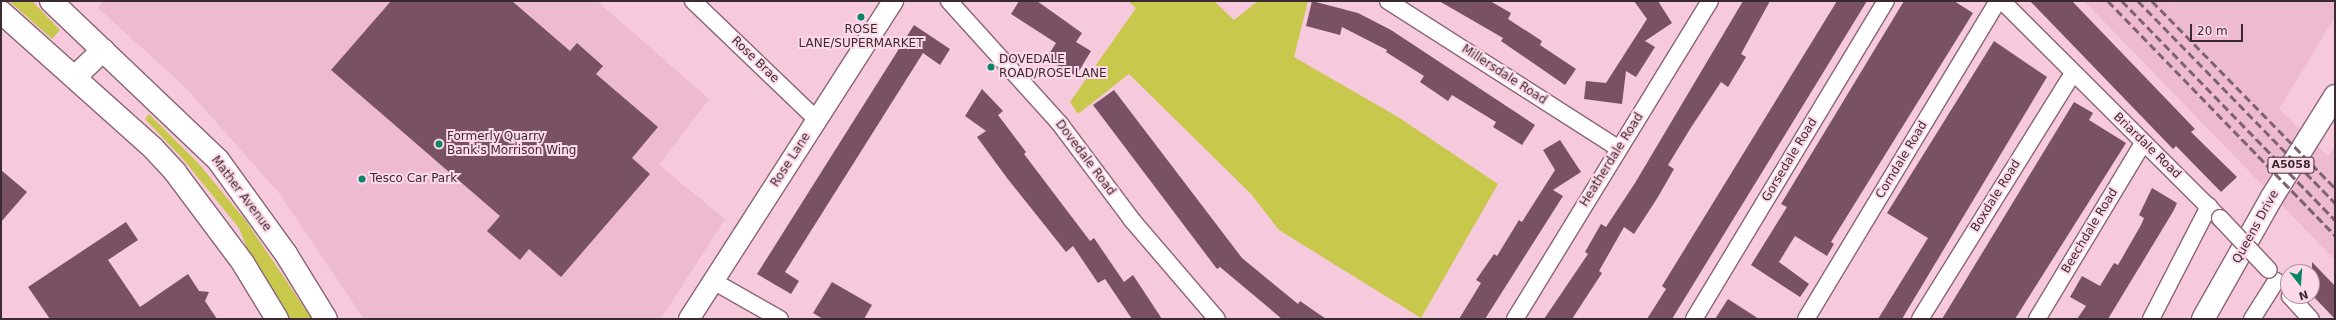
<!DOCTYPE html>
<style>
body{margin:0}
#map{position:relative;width:2336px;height:320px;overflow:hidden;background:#f6c9dd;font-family:"DejaVu Sans",sans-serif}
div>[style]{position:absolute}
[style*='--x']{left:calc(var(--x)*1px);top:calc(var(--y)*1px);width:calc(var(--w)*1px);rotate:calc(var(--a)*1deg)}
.built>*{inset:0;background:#eebad2}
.green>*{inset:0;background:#c8c84d}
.building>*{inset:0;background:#785264}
.roads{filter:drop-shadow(1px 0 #8b6476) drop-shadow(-1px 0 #8b6476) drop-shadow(0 1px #8b6476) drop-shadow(0 -1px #8b6476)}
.minor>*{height:16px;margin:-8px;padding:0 8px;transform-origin:8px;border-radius:8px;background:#fff}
.tertiary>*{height:20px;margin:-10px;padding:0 10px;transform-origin:10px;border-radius:10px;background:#fff}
.secondary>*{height:22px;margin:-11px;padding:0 11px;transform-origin:11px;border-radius:11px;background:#fff}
.primary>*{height:22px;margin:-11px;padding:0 11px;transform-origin:11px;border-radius:11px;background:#fff}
.rail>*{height:3px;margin-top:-1.5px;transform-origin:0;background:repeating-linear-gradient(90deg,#7e636f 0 8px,transparent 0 12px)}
.bridges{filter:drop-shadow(1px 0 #8b6476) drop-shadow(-1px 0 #8b6476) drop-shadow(0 1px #8b6476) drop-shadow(0 -1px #8b6476)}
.minor-bridge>*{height:16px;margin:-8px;padding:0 8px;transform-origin:8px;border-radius:8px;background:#fff}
.dots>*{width:11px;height:11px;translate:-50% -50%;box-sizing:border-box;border:2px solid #fdd9e9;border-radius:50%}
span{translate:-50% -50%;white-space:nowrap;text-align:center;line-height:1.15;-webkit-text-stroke:4px #fdd9e9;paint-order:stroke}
.shield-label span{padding:1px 3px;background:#fdd9e9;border:1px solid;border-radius:3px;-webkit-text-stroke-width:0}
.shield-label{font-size:11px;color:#3b2a31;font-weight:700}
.poi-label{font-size:12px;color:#3b2a31}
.left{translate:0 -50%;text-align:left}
.street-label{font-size:12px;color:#3b2a31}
.frame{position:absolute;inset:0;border:2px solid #3b2a31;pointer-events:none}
.north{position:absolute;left:2280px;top:264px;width:40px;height:40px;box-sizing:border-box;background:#fdd9e9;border:1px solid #af939f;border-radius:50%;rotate:163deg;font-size:11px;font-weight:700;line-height:16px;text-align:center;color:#3b2a31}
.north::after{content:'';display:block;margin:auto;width:14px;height:18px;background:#088567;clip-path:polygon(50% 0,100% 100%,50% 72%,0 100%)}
.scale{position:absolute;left:2190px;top:24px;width:53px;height:18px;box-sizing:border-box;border:2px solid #3b2a31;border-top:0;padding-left:5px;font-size:12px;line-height:14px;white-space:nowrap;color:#3b2a31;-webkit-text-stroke:3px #fdd9e9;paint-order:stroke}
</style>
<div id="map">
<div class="built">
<div style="clip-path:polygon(103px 1px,597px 1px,709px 99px,659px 165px,725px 219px,661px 319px,364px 319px,279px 193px,184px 86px,98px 8px)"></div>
<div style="clip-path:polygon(2084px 1px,2167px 1px,2191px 25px,2168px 1px,2335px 1px,2335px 17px,2279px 109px,2328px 156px,2335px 147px,2335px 260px)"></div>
</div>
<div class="green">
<div style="clip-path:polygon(9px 1px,32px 1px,60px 30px,52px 39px)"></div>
<div style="clip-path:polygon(1128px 1px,1214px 1px,1234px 20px,1258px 1px,1308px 1px,1294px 57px,1398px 117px,1498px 184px,1421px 318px,1279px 230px,1251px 194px,1129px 74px,1078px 114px,1070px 102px,1136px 8px)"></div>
<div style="clip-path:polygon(149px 114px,199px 164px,246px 221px,312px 319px,288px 319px,255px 269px,239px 228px,182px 158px,145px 119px)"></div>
</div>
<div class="building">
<div style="clip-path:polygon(391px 1px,512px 1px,570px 51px,577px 43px,603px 66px,596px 74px,658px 127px,632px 158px,650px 174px,561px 277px,529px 249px,520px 260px,487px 231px,500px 216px,331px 70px)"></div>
<div style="clip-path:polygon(1019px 1px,1037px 1px,1082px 33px,1076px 42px,1091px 51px,1076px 76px,1046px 59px,1056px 43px,1011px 14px)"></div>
<div style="clip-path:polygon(1312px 1px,1358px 13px,1391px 30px,1535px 125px,1522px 145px,1493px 127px,1496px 122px,1452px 95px,1448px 101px,1420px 82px,1424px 76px,1386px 52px,1387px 50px,1342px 27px,1340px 35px,1306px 26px)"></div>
<div style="clip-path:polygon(1439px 1px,1490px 1px,1511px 13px,1508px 19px,1542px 41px,1540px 45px,1576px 69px,1565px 85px,1501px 41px,1503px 38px)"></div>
<div style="clip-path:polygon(1634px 1px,1658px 1px,1672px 23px,1645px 41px,1655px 47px,1636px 77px,1626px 71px,1622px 104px,1584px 99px,1586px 81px,1606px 83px,1647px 19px)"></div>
<div style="clip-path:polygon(1743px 1px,1770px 1px,1741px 54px,1746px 57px,1728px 87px,1721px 82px,1690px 129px,1668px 165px,1674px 169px,1658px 197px,1634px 234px,1624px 227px,1599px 271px,1602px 273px,1572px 319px,1544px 319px,1588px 254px,1585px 252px,1601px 224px,1606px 227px,1635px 183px)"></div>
<div style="clip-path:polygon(1837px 1px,1867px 1px,1672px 319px,1647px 319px,1666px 289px,1662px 286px)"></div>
<div style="clip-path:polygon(1904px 1px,1954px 1px,1973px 13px,1831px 242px,1834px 244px,1827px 256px,1795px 236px,1779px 262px,1809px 284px,1800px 297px,1751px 265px,1787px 207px,1781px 204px)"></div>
<div style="clip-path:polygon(2030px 1px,2072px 1px,2195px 129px,2191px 132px,2237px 177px,2221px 192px,2176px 146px,2173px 149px)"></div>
<div style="clip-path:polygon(914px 25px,950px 49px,940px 65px,923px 53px,785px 272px,799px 281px,791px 294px,757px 274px)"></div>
<div style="clip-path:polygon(1994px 41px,2047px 77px,1902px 319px,1878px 319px,1928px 238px,1887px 213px)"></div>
<div style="clip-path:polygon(982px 89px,1003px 111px,998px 115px,1026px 152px,1024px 154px,1090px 241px,1094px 238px,1124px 282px,1133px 275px,1162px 319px,1132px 319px,1105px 279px,1098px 283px,1073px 246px,1066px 252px,1007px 178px,977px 137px,986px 131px,965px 116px)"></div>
<div style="clip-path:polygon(1114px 90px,1242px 258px,1298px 304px,1300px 301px,1326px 319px,1282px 319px,1220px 267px,1217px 269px,1093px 105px)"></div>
<div style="clip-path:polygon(2074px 102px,2093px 113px,2089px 120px,2126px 143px,2015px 319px,1942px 319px)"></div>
<div style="clip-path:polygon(1560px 140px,1581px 172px,1553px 190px,1563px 196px,1485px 319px,1459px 319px,1481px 283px,1476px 280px,1494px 254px,1497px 256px,1519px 220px,1522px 222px,1555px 170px,1543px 150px)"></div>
<div style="clip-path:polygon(1px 170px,27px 192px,1px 222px)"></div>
<div style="clip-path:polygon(2152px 188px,2177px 203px,2174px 210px,2108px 319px,2077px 319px,2086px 306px,2070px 297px,2082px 276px,2100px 286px,2114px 263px,2118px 265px,2141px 225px,2144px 218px,2139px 215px)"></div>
<div style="clip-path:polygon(126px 222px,138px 240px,108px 260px,140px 307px,188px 274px,199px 291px,209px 292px,205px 301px,217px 319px,50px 319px,28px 287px)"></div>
<div style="clip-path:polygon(2312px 262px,2335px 286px,2335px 319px,2312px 295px)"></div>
<div style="clip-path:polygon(832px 282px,872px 305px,864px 319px,823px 319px,813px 313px)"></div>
<div style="clip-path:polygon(1728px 299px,1759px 319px,1715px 319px)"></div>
</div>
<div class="roads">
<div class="minor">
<div style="--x:693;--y:1;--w:172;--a:43.8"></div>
<div style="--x:949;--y:1;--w:166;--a:47.9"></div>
<div style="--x:1060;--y:124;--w:120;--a:53.1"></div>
<div style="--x:1132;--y:220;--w:130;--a:49.4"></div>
<div style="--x:1388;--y:1;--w:274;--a:32.6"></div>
<div style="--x:2002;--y:1;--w:308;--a:44.9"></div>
<div style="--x:713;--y:281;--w:77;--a:29.6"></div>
<div style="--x:2290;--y:296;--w:31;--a:48"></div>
<div style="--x:1515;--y:319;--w:373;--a:-58.5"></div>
<div style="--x:1694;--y:319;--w:371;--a:-58.9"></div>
<div style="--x:1806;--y:319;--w:371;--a:-58.9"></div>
<div style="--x:1920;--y:319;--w:290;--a:-58.1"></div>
<div style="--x:2037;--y:319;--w:205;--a:-58.9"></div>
<div style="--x:2151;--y:319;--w:127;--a:-62.8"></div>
<div style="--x:2252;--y:319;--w:45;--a:-57.7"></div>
</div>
<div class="tertiary">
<div style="--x:689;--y:319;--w:378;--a:-57.3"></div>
</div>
<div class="secondary">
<div style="--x:51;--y:1;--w:231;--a:43.6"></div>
<div style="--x:218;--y:160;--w:116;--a:54.1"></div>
<div style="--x:286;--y:254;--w:76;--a:58.4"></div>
<div style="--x:1;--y:12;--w:204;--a:41.8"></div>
<div style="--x:153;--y:148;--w:33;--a:47"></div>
<div style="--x:175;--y:172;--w:114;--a:53.2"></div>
<div style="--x:243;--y:263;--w:66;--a:58.7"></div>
<div style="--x:75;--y:77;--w:39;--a:-44"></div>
</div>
<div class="primary">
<div style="--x:2203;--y:319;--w:140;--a:-60.5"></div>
<div style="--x:2272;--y:197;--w:119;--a:-58"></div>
</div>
</div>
<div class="rail">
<div style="--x:2108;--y:1;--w:326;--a:45.9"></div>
<div style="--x:2122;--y:1;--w:305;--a:45.8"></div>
<div style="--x:2138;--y:1;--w:282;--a:45.7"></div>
<div style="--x:2152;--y:1;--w:262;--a:45.6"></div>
</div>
<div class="bridges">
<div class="minor-bridge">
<div style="--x:2220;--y:218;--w:71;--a:46.7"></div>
</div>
</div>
<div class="dots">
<div style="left:861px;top:17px;background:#088567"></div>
<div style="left:991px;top:67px;background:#088567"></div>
<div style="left:439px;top:144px;background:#088567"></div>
<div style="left:362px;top:179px;background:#088567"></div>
</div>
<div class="shield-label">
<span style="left:2291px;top:165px">A5058</span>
</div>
<div class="poi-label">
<span style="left:861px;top:37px">ROSE<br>LANE/SUPERMARKET</span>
<span class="left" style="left:999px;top:67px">DOVEDALE<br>ROAD/ROSE LANE</span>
<span class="left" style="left:447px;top:144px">Formerly Quarry<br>Bank's Morrison Wing</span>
<span class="left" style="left:370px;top:179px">Tesco Car Park</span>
</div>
<div class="street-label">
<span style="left:755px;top:60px;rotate:44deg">Rose Brae</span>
<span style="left:1504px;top:75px;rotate:33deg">Millersdale Road</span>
<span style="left:2147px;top:146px;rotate:44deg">Briardale Road</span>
<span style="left:1085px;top:158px;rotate:53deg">Dovedale Road</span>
<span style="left:791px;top:160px;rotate:-57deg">Rose Lane</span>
<span style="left:1612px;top:160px;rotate:-58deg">Heatherdale Road</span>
<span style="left:1790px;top:160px;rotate:-59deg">Gorsedale Road</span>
<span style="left:1902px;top:160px;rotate:-59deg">Corndale Road</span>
<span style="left:241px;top:194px;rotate:53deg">Mather Avenue</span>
<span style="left:1996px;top:196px;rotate:-58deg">Boxdale Road</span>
<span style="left:2256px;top:227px;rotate:-61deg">Queens Drive</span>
<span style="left:2090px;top:231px;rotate:-59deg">Beechdale Road</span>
</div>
<div class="frame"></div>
<div class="north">N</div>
<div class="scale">20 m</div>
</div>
